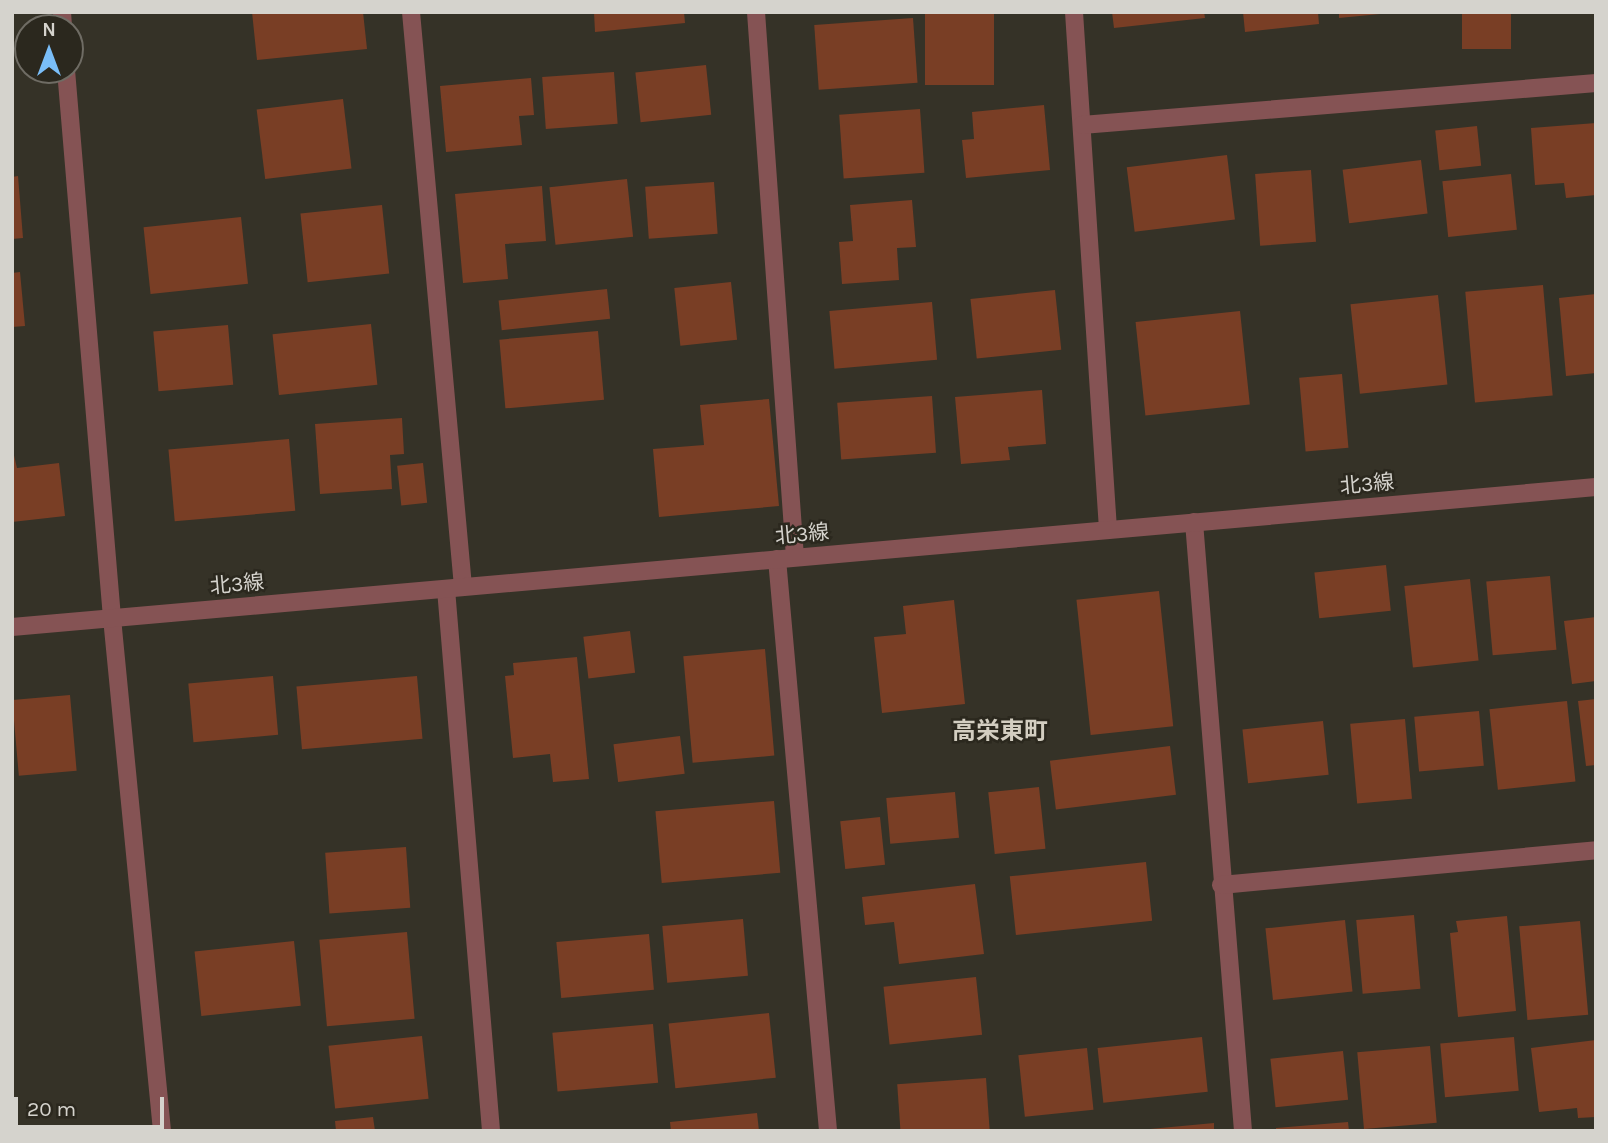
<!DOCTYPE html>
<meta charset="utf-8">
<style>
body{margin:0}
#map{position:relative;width:1608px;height:1143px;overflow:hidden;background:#353227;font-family:Karla,"Noto Sans JP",sans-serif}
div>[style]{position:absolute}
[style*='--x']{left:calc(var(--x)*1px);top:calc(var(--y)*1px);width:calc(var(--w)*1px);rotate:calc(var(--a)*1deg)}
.building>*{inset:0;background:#793e25;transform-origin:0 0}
.minor>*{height:18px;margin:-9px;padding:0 9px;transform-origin:9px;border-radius:9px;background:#855354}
.tertiary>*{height:18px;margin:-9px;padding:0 9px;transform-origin:9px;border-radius:9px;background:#855354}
span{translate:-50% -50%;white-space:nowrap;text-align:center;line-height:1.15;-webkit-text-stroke:5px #2b281e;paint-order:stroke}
.street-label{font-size:21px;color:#d5d3cd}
.quarter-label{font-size:24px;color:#d3cec1;font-weight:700}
.frame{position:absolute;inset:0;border:14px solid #d5d3cd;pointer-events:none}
.north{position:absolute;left:14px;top:14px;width:70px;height:70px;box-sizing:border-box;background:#2b281e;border:2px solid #6f6c64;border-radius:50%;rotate:0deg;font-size:19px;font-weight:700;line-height:28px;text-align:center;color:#d5d3cd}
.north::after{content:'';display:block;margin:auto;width:24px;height:32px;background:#7abef8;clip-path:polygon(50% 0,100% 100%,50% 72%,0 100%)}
.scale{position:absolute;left:14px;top:1097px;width:150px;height:32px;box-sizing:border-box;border:4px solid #d5d3cd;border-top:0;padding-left:9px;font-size:21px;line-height:24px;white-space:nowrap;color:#d5d3cd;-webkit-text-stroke:5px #2b281e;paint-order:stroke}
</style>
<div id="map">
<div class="building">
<div style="clip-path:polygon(252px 12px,363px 12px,367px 49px,257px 60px)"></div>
<div style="clip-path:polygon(594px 12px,684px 12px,685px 23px,595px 32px)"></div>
<div style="left:925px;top:12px;width:69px;height:73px"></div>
<div style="clip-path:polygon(1112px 12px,1204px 12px,1205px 18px,1114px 28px)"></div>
<div style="clip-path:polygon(1243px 12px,1318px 12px,1319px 24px,1245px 32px)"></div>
<div style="clip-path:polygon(1339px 12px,1380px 12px,1380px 14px,1339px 18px)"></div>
<div style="left:1462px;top:12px;width:49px;height:37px"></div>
<div style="left:913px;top:18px;width:65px;height:99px;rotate:86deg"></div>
<div style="left:706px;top:65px;width:50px;height:71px;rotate:84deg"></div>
<div style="left:614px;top:72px;width:52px;height:72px;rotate:86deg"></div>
<div style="clip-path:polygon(531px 78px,534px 115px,519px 116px,522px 145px,446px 152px,440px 86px)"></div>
<div style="left:343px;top:99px;width:70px;height:87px;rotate:83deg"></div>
<div style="clip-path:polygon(1044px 105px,1050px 170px,966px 178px,962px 140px,974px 139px,972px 112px)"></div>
<div style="left:920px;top:109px;width:64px;height:81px;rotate:86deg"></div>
<div style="clip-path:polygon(1596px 123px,1596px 195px,1566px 198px,1564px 183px,1535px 185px,1531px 128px)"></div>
<div style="left:1477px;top:126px;width:40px;height:42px;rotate:84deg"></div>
<div style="left:1227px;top:155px;width:65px;height:101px;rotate:83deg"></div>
<div style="left:1421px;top:160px;width:54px;height:79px;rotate:83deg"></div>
<div style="left:1311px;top:170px;width:72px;height:56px;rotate:86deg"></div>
<div style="left:1511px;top:174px;width:56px;height:69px;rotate:84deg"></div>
<div style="clip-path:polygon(18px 176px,23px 238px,12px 239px,12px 177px)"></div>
<div style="left:627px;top:179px;width:58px;height:78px;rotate:84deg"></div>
<div style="left:714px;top:182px;width:52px;height:69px;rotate:86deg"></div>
<div style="clip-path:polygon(542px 186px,546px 241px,505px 244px,508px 279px,463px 283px,455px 194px)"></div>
<div style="clip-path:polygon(912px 200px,916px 247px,897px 248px,899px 280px,842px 284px,839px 242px,853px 241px,850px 205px)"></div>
<div style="left:382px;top:205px;width:69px;height:82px;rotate:84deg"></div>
<div style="left:241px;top:217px;width:67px;height:98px;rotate:84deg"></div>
<div style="clip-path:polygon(20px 272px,25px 326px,12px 327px,12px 273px)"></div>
<div style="left:731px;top:282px;width:58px;height:57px;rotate:84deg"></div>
<div style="left:1543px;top:285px;width:111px;height:78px;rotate:85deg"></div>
<div style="left:607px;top:289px;width:30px;height:109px;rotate:84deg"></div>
<div style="left:1055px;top:290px;width:60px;height:85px;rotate:84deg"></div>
<div style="clip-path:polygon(1596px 294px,1596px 373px,1566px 376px,1559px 298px)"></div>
<div style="left:1438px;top:295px;width:90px;height:88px;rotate:84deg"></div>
<div style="left:932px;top:302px;width:58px;height:103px;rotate:85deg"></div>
<div style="left:1240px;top:311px;width:94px;height:105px;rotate:84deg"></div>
<div style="left:371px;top:324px;width:61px;height:99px;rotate:84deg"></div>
<div style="left:228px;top:325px;width:60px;height:75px;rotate:85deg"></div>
<div style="left:598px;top:331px;width:69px;height:99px;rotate:85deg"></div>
<div style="left:1342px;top:374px;width:74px;height:43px;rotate:85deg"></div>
<div style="clip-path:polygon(1042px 390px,1046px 444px,1008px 447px,1010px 460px,961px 464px,955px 397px)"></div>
<div style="left:932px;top:396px;width:57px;height:95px;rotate:86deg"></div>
<div style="clip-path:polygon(769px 399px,779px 506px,659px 517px,653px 449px,704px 445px,700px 405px)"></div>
<div style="clip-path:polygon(402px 418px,404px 454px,390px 455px,392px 489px,320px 494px,315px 424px)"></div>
<div style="left:289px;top:439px;width:72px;height:121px;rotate:85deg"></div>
<div style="clip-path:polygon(12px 447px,17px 468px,59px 463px,65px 516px,12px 522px)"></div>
<div style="left:423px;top:463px;width:40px;height:26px;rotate:84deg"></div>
<div style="left:1386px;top:565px;width:46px;height:72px;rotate:84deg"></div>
<div style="left:1550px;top:576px;width:74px;height:64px;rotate:85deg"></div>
<div style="left:1470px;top:579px;width:82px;height:66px;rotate:84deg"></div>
<div style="left:1159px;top:591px;width:136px;height:83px;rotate:84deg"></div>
<div style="clip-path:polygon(954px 600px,965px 704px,882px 713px,874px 637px,906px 634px,903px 606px)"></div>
<div style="clip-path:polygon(1596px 617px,1596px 681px,1572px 684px,1564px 621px)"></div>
<div style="left:630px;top:631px;width:42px;height:47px;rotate:83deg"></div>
<div style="left:765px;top:649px;width:107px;height:82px;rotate:85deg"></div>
<div style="clip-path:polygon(577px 657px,589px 779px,553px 782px,550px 754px,513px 758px,505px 676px,514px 675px,513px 663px)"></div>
<div style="left:273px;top:676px;width:59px;height:85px;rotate:85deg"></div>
<div style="left:417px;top:676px;width:63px;height:121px;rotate:85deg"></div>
<div style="left:70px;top:695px;width:76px;height:58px;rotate:85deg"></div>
<div style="clip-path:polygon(1596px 699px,1596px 765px,1586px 766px,1578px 701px)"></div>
<div style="left:1567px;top:701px;width:81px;height:78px;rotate:84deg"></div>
<div style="left:1479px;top:711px;width:55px;height:65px;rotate:85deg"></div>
<div style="left:1405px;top:719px;width:80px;height:55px;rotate:85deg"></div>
<div style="left:1323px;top:721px;width:54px;height:81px;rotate:84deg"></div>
<div style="left:680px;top:736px;width:38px;height:67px;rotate:83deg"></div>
<div style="left:1170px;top:746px;width:49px;height:121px;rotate:83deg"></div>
<div style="left:1039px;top:787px;width:62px;height:51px;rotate:84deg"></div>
<div style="left:955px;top:792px;width:46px;height:69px;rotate:85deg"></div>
<div style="left:774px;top:801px;width:72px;height:119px;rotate:85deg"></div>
<div style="left:880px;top:817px;width:48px;height:40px;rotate:84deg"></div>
<div style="left:406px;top:847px;width:61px;height:81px;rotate:86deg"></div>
<div style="left:1146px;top:862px;width:59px;height:137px;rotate:84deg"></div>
<div style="clip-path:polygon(975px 884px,984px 954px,899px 964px,894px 922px,865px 925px,862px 897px)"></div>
<div style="left:1414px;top:915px;width:74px;height:58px;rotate:85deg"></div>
<div style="clip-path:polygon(1507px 916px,1516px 1011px,1458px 1017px,1450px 933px,1458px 932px,1456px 921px)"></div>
<div style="left:743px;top:919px;width:57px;height:81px;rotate:85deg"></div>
<div style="left:1345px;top:920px;width:72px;height:80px;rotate:84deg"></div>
<div style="left:1580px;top:921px;width:94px;height:61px;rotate:85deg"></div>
<div style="left:407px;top:932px;width:87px;height:88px;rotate:85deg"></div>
<div style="left:649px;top:934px;width:56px;height:93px;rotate:85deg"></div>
<div style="left:294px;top:941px;width:65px;height:100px;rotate:84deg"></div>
<div style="left:976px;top:977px;width:58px;height:93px;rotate:84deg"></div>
<div style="left:769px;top:1013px;width:65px;height:101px;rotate:84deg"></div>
<div style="left:653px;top:1024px;width:59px;height:101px;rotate:85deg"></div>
<div style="left:422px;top:1036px;width:63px;height:94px;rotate:84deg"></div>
<div style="left:1202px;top:1037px;width:55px;height:105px;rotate:84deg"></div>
<div style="left:1514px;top:1037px;width:54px;height:74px;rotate:85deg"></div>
<div style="clip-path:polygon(1596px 1040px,1596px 1117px,1578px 1118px,1577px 1108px,1539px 1112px,1531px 1048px)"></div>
<div style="left:1430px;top:1046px;width:77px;height:73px;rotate:85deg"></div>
<div style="left:1087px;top:1048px;width:62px;height:69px;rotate:84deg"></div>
<div style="left:1343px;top:1051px;width:49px;height:73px;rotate:84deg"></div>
<div style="left:986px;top:1078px;width:53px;height:89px;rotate:86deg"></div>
<div style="clip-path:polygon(757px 1113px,759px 1131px,671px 1131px,670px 1122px)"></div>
<div style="clip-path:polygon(373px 1117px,375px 1131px,336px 1131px,335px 1121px)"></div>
<div style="clip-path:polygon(1348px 1122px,1349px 1131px,1276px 1131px,1276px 1128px)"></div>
<div style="clip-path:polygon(1214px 1123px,1214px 1131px,1150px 1131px,1150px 1129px)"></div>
</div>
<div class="minor">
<div style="--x:62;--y:12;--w:16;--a:86"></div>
<div style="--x:411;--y:12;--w:577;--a:84.83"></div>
<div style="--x:756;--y:12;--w:546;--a:85.91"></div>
<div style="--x:1074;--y:12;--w:519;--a:86.24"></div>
<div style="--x:66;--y:70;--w:550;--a:85.2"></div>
<div style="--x:112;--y:618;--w:515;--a:84.43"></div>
<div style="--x:1082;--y:125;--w:516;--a:-4.67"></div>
<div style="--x:1194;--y:522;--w:611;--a:85.4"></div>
<div style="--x:777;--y:559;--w:574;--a:84.9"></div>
<div style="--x:446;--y:589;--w:544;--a:85.25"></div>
<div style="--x:1221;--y:885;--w:377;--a:-5.3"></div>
</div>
<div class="tertiary">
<div style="--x:12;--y:627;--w:1590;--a:-5.05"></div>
</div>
<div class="street-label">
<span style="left:1367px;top:484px;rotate:-5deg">北3線</span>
<span style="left:802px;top:534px;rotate:-5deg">北3線</span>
<span style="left:237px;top:584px;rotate:-5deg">北3線</span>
</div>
<div class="quarter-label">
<span style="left:1000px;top:732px">高栄東町</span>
</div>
<div class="frame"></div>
<div class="north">N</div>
<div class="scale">20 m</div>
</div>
